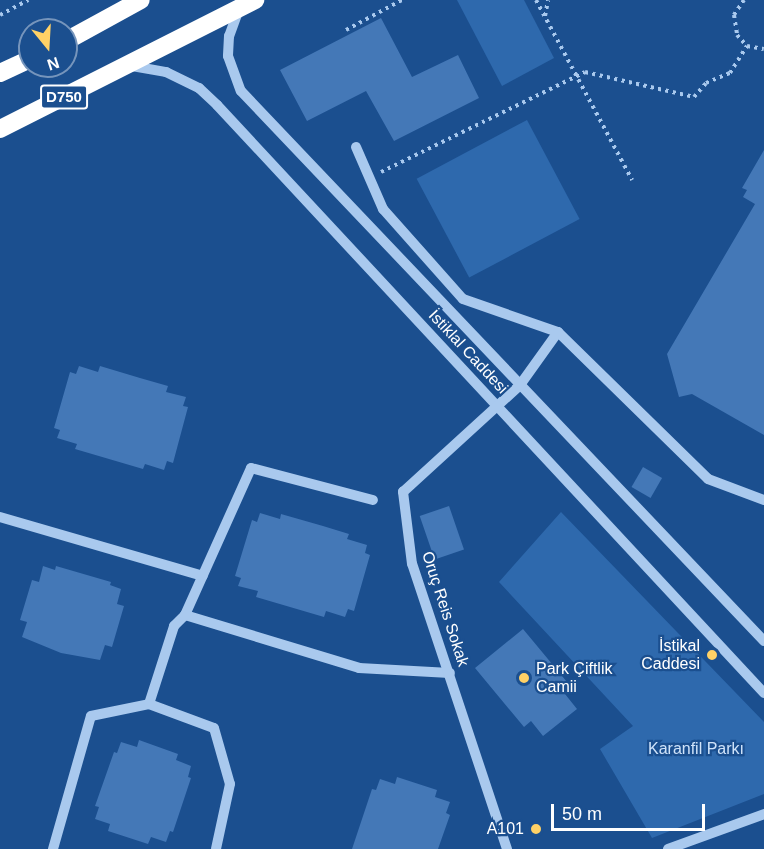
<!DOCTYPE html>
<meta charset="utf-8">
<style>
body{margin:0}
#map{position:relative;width:764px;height:849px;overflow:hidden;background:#1b4f8f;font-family:Arial,sans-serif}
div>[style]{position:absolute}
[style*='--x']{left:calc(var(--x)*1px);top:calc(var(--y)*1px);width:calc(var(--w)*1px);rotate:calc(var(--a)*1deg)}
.green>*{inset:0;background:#2e69ad;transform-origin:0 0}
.building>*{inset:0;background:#4478b7;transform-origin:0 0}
.path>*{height:4px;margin-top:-2px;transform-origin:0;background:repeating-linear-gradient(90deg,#a9c9ee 0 3px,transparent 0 7.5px)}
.minor>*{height:10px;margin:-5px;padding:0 5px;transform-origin:5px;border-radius:5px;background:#a9c9ee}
.highway>*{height:18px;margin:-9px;padding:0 9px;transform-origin:9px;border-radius:9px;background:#fff}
.dots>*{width:16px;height:16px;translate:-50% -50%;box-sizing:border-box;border:3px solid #1b4f8f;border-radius:50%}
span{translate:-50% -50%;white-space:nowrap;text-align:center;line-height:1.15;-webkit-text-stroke:4.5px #1b4f8f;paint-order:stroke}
.shield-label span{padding:2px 4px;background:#1b4f8f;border:2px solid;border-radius:4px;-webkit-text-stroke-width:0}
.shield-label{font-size:15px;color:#fff;font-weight:700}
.street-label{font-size:16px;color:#fff}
.poi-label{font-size:16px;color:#fff}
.right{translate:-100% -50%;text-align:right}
.left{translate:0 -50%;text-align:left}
.park-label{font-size:16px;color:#cfe3fa}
.north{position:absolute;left:18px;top:18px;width:60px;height:60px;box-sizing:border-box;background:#1b4f8f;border:2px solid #7695bc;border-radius:50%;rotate:162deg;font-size:16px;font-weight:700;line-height:24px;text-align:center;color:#fff}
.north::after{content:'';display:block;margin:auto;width:21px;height:27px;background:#ffd166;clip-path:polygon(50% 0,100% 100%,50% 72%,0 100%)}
.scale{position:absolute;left:551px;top:804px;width:154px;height:27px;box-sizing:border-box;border:3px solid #fff;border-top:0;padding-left:8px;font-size:18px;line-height:21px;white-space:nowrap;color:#fff;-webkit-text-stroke:4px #1b4f8f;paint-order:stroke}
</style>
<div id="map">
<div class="green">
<div style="clip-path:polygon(457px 0,524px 0,554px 58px,502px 86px)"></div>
<div style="left:527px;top:120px;width:112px;height:125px;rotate:62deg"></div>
<div style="clip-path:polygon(561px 512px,764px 722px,764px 794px,652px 838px,600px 749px,633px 726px,499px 582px)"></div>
</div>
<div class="building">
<div style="clip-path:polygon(381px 18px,412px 77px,458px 55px,479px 98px,394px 141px,366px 91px,307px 121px,280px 70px)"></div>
<div style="clip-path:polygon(764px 150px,764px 435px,692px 394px,679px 397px,667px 354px,755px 204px,743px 197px,747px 190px,742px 188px)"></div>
<div style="clip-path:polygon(79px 366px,98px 372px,100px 366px,140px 378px,168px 386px,166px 392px,186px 397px,183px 406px,188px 407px,173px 463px,167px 461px,164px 470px,145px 464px,143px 469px,75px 449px,77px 444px,57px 438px,60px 430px,54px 428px,70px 372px,76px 374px)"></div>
<div style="left:643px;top:467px;width:22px;height:23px;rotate:30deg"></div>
<div style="left:449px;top:506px;width:46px;height:31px;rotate:71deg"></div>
<div style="clip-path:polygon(260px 513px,280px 519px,281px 514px,323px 526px,349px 534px,347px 539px,367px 545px,365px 553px,370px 555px,354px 611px,348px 609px,345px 617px,326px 611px,324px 617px,256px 597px,258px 591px,238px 586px,241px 578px,235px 576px,252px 520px,257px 522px)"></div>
<div style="clip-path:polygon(43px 566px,55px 570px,56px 566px,111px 582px,110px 585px,121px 589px,117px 604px,124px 606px,112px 647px,105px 645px,100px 660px,61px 653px,22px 637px,27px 622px,20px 620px,32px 580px,39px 582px)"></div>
<div style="clip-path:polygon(523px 629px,572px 688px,565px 694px,577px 709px,543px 736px,531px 721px,524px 727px,475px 668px)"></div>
<div style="clip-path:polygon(139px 740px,178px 754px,176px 760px,191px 766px,188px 777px,191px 778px,173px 832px,170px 831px,166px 842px,151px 837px,148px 844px,108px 831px,110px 824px,95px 819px,99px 807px,95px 806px,114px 752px,117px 753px,121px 742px,137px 747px)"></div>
<div style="clip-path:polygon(397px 777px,437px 790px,435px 797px,450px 802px,446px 813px,450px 815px,438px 849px,352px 849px,372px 789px,376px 790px,380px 779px,395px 784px)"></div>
</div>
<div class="path">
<div style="--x:536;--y:0;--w:204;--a:61.9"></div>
<div style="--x:744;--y:0;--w:18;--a:124"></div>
<div style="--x:734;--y:15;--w:20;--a:81"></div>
<div style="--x:737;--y:35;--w:15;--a:48"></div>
<div style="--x:747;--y:46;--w:17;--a:10"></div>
<div style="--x:0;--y:15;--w:32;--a:-28"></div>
<div style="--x:545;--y:16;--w:16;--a:-79"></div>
<div style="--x:346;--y:30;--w:64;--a:-28.2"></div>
<div style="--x:381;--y:172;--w:227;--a:-26.1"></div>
<div style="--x:585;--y:72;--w:112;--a:12.9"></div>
<div style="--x:694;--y:97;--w:18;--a:-49"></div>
<div style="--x:706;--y:83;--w:26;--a:-23"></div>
<div style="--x:730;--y:73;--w:32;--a:-58"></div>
</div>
<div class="minor">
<div style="--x:239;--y:9;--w:29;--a:110"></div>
<div style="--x:229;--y:36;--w:20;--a:93"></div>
<div style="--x:228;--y:56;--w:37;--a:70"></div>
<div style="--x:241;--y:91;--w:759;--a:46.44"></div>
<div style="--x:132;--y:66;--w:35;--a:10"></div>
<div style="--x:166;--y:72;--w:37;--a:26"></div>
<div style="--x:199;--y:88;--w:25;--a:43"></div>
<div style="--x:217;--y:105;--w:803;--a:47.07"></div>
<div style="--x:356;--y:147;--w:68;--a:66.5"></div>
<div style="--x:383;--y:209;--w:120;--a:48.4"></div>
<div style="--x:463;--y:299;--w:101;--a:19.2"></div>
<div style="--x:558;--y:332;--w:210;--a:44.4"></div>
<div style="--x:708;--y:479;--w:60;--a:20.6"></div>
<div style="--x:0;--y:517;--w:211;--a:16.2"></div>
<div style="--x:185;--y:615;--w:182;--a:16.9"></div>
<div style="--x:359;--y:668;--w:91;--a:3.1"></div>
<div style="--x:149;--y:704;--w:82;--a:-72.2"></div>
<div style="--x:174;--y:626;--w:16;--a:-45"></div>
<div style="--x:185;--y:615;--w:161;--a:-65.8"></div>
<div style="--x:251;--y:468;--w:126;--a:14.7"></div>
<div style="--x:53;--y:849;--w:138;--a:-74.1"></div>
<div style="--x:91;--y:716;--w:59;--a:-11.7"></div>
<div style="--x:149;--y:704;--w:69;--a:20.3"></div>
<div style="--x:214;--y:728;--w:58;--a:74.1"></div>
<div style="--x:230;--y:784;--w:66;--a:102.2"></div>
<div style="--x:507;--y:849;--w:300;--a:-108.4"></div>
<div style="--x:412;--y:564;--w:73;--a:-97.1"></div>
<div style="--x:403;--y:492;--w:159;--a:-42.4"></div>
<div style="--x:520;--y:385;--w:65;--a:-54.4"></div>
<div style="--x:668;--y:849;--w:102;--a:-20"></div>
</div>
<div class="highway">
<div style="--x:66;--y:41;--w:85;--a:-28.7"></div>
<div style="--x:0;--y:73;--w:33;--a:-25"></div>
<div style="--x:0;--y:129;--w:286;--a:-26.8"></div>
</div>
<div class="dots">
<div style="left:712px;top:655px;background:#ffd166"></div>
<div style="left:524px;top:678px;background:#ffd166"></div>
<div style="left:536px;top:829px;background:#ffd166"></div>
</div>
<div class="shield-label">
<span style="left:64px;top:97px">D750</span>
</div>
<div class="street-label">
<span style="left:468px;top:352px;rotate:47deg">İstiklal Caddesi</span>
<span style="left:445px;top:609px;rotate:72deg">Oruç Reis Sokak</span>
</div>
<div class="poi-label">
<span class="right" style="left:700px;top:655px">İstikal<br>Caddesi</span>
<span class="left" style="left:536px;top:678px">Park Çiftlik<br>Camii</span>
<span class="right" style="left:524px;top:829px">A101</span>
</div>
<div class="park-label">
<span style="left:696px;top:749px">Karanfil Parkı</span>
</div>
<div class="north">N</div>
<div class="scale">50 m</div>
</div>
